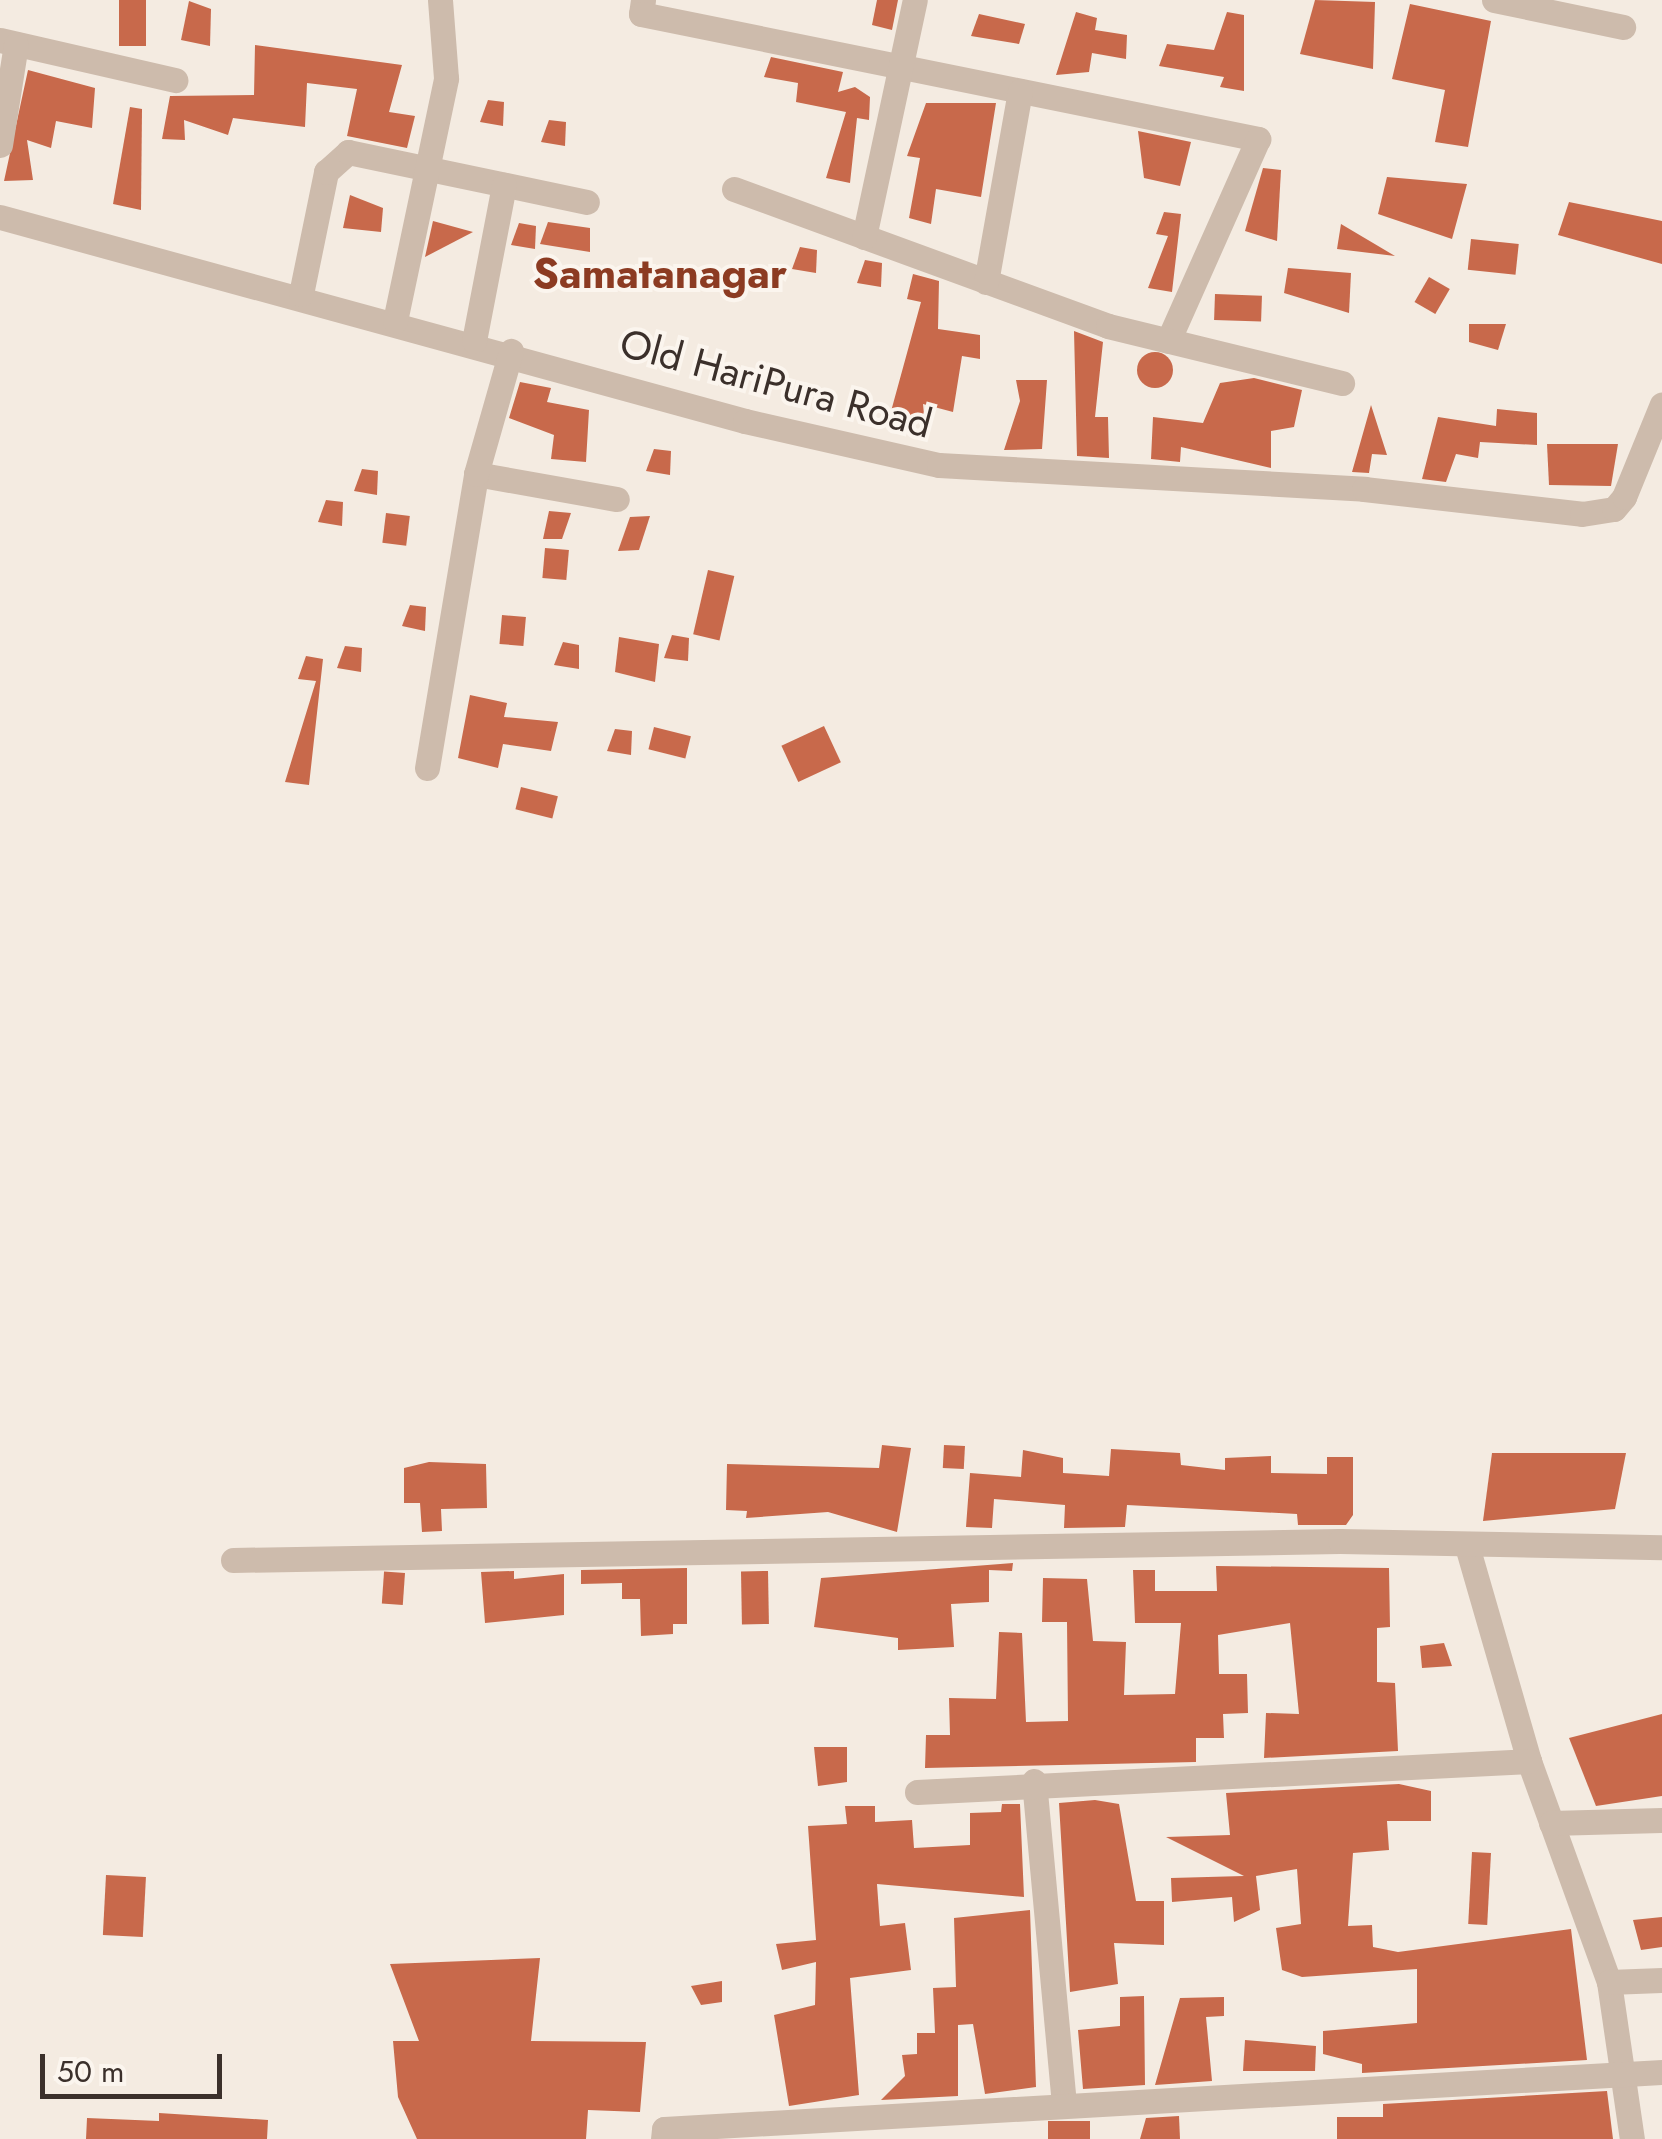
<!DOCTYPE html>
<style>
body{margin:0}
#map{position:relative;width:1662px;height:2139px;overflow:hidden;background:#f4ebe1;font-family:Jost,sans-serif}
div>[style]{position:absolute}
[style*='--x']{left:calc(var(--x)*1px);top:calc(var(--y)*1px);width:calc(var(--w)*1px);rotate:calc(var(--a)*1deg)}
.building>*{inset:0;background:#c8694b;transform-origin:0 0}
.round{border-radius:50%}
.minor>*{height:25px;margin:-12.5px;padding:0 12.5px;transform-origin:12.5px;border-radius:12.5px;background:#cdbbac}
span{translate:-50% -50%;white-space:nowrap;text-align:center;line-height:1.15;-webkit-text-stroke:8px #fbf5ee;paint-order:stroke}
.street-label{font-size:40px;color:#3b302b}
.neighbourhood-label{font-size:42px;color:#8c3b22;font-weight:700}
.scale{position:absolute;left:40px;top:2054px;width:182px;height:45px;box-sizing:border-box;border:5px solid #3b302b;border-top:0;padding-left:12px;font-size:30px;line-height:35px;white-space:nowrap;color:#3b302b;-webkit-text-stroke:8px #fbf5ee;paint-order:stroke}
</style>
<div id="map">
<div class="building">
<div style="left:119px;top:0;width:27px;height:46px"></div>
<div style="clip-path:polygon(877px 0,898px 0,892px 30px,872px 25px)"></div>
<div style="clip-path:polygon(1315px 0,1375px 2px,1373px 69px,1300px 54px)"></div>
<div style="clip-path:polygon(189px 1px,211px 9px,210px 46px,181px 40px)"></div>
<div style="clip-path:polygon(1410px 4px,1491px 21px,1468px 147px,1435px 142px,1445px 90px,1392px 79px)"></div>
<div style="clip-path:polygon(1076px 12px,1097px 18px,1095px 30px,1127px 35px,1126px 59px,1092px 53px,1089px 72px,1056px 75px)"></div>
<div style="clip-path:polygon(1227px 12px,1244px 15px,1244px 91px,1220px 87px,1224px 77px,1159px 66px,1167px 44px,1214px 50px)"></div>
<div style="clip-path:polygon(979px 14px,1025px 24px,1019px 44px,971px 36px)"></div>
<div style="clip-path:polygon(255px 45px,402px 65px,389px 112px,415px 116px,407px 148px,347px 136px,357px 89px,307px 83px,305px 127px,233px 118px,228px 135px,184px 120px,185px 140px,162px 139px,170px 96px,254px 95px)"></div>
<div style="clip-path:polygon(771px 57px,843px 72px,838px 92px,855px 87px,870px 97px,869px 120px,857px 118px,850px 183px,826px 178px,846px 112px,796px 102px,798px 83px,764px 77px)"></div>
<div style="clip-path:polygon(28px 70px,95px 88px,92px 128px,56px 121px,51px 148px,27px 140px,33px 180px,4px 181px)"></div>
<div style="clip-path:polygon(488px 100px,504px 102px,503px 126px,480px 122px)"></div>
<div style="clip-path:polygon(926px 103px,996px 103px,981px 197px,936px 189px,931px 224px,909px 218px,920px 158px,907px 156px)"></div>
<div style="clip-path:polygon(130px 107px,142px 109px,141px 210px,113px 204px)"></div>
<div style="clip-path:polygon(549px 120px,566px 122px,565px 146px,541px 142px)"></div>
<div style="clip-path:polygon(1138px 131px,1191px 142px,1180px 186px,1144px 178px)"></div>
<div style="clip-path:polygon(1263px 168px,1281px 170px,1277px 241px,1245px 231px)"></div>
<div style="clip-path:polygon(1387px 177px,1467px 184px,1452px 239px,1378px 214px)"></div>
<div style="clip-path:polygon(350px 195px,383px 208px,381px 232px,343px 228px)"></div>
<div style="clip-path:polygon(1569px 202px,1662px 221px,1662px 264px,1558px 235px)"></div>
<div style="clip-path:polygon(1164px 212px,1181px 214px,1172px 292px,1148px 288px,1168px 236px,1156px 234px)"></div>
<div style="clip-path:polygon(433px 221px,473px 232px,425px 257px)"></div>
<div style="clip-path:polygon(548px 222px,590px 228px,590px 252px,540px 244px)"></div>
<div style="clip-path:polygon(519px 223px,536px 226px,535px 249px,511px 245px)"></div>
<div style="clip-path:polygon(1341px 224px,1395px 256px,1337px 249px)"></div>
<div style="left:1471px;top:239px;width:48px;height:31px;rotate:6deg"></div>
<div style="clip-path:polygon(800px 247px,817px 250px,816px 273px,792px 269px)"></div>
<div style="clip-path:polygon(865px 260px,882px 263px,881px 287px,857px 283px)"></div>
<div style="clip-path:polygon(1288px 268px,1351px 273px,1349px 313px,1284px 293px)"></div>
<div style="clip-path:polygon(913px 274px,939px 281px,938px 329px,980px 335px,980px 359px,962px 356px,953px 412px,923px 404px,925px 425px,890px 415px,921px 302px,907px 299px)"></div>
<div style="left:1429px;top:277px;width:24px;height:29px;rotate:30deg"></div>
<div style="left:1215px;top:294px;width:47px;height:26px;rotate:2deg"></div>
<div style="clip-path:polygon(1469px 324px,1506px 324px,1498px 350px,1469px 342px)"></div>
<div style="clip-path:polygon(1074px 331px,1103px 342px,1095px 417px,1108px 417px,1109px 458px,1077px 456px)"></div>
<div class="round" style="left:1137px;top:352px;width:36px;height:36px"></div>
<div style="clip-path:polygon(1254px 378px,1302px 390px,1294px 427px,1271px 431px,1271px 468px,1181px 447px,1180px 462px,1151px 459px,1153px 417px,1203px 423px,1220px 383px)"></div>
<div style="clip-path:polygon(1016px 380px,1047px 380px,1042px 449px,1004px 450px,1020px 401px)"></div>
<div style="clip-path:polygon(520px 382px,551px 388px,547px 402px,589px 410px,586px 462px,551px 459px,554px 435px,509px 418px)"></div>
<div style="clip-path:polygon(1371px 405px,1387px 455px,1372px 454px,1369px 473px,1352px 472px)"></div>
<div style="clip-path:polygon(1497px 409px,1537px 413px,1537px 445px,1480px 442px,1478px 458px,1456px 454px,1446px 482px,1422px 479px,1438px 417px,1496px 426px)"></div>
<div style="clip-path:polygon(1547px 444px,1618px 444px,1611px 486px,1549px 485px)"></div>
<div style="clip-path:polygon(654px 449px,671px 451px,670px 475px,646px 471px)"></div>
<div style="clip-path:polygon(362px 469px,378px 471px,377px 495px,354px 491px)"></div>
<div style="clip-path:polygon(326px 500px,343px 502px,342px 526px,318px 522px)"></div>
<div style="clip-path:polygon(549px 511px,571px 513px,562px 539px,543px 539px)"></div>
<div style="left:386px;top:513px;width:24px;height:30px;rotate:7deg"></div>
<div style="clip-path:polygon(650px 516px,639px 550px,618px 551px,630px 517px)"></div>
<div style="left:545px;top:548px;width:24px;height:30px;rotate:5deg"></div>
<div style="left:708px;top:570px;width:27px;height:66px;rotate:13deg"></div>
<div style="clip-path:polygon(410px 605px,426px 607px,425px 631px,402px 626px)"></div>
<div style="left:502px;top:615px;width:24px;height:29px;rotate:5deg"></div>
<div style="clip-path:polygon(672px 635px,689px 638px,688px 661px,664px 658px)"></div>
<div style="clip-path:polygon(619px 637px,659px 644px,655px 682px,615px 672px)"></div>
<div style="clip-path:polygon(563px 642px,579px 645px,579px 669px,554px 665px)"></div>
<div style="clip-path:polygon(345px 646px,362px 648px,361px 672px,337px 668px)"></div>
<div style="clip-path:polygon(306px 656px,323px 659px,309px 785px,285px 782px,316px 681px,298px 679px)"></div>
<div style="clip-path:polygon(470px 695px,507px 703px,504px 717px,558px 722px,551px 751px,503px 744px,498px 768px,458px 758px)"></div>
<div style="left:824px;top:726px;width:40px;height:47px;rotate:65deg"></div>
<div style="left:654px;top:727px;width:38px;height:23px;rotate:14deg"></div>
<div style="clip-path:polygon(615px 729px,632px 731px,631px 755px,607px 751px)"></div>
<div style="left:521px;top:787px;width:38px;height:23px;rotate:14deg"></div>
<div style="clip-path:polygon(882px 1445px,911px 1448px,897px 1532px,828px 1512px,746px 1518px,747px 1511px,726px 1510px,727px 1464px,879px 1468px)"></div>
<div style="left:944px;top:1445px;width:21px;height:23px;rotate:3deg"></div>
<div style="clip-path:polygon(1111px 1449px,1180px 1453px,1181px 1465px,1225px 1470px,1225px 1458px,1271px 1456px,1271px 1473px,1327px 1474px,1327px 1457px,1353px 1457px,1353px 1515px,1346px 1525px,1298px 1525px,1297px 1514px,1127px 1505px,1125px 1527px,1064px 1528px,1065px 1505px,994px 1499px,992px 1528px,966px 1527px,970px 1473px,1021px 1477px,1023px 1450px,1063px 1458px,1063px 1473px,1109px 1476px)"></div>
<div style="clip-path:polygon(1492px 1453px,1626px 1453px,1615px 1509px,1483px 1521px)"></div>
<div style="clip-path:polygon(429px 1462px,486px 1464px,487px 1508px,441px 1509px,442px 1531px,422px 1532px,420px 1503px,404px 1503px,404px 1468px)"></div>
<div style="clip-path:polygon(1013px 1563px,1012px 1571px,989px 1570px,989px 1602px,951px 1604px,954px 1647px,898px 1650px,898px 1638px,814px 1627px,821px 1578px)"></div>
<div style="clip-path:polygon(1216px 1566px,1389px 1568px,1390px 1627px,1377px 1628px,1377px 1682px,1395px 1683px,1398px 1751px,1264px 1758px,1266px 1713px,1299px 1714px,1290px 1623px,1218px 1635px,1219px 1674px,1247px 1674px,1248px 1713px,1223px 1714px,1224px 1738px,1196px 1738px,1196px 1762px,925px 1768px,926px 1735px,950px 1735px,949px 1698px,996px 1699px,999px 1632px,1022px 1633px,1026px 1722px,1068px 1721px,1067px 1622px,1042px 1622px,1043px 1578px,1087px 1579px,1093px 1641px,1126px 1642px,1124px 1695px,1175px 1694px,1181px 1623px,1135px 1623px,1133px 1570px,1155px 1570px,1155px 1591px,1217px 1591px)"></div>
<div style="clip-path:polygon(687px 1568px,687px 1624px,673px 1624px,673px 1634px,641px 1636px,640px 1599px,622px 1599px,622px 1583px,581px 1584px,581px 1570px)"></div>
<div style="clip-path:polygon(514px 1571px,514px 1579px,564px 1574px,564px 1615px,485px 1623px,481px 1572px)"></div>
<div style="left:768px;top:1571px;width:53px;height:27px;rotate:89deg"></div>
<div style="left:405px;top:1573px;width:32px;height:21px;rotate:94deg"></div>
<div style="clip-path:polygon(1444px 1643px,1452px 1666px,1422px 1668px,1420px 1646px)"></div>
<div style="clip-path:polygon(1662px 1714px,1662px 1796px,1596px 1806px,1569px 1738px)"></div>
<div style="clip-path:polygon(814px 1747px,847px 1747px,847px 1782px,818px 1786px)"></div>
<div style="clip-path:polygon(1399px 1784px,1431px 1791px,1431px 1821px,1387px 1821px,1389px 1850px,1353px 1853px,1348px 1926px,1372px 1925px,1373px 1947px,1398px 1952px,1571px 1929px,1587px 2060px,1362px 2073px,1362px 2064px,1323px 2054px,1323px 2031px,1417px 2023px,1417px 1969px,1302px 1977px,1282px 1970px,1276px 1928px,1301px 1924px,1297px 1869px,1256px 1876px,1260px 1910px,1234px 1922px,1232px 1897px,1172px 1902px,1171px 1878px,1244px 1876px,1166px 1837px,1230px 1835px,1226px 1793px)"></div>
<div style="clip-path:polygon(1095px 1800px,1119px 1804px,1136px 1901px,1164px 1901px,1164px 1945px,1114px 1943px,1118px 1984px,1070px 1992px,1059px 1803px)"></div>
<div style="clip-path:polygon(1002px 1804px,1020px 1804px,1024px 1897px,877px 1884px,880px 1926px,905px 1923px,911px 1970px,850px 1978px,859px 2095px,789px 2106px,774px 2015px,815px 2005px,816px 1962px,782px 1970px,776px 1944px,816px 1940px,808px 1826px,847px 1824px,845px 1806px,875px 1806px,875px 1822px,912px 1820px,914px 1848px,970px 1845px,970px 1813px,1001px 1812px)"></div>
<div style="left:1472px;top:1852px;width:19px;height:72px;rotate:3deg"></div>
<div style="left:106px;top:1875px;width:40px;height:60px;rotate:3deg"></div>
<div style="clip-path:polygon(1030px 1910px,1036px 2087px,985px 2094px,973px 2024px,958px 2025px,958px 2096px,881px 2100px,905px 2076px,902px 2055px,917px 2054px,917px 2033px,935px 2033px,933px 1988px,956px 1987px,954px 1918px)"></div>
<div style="clip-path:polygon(1662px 1917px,1662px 1947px,1641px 1950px,1633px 1920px)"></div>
<div style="clip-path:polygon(540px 1958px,531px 2041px,646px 2042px,640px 2112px,588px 2110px,586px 2139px,417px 2139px,398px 2097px,393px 2041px,419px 2041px,390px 1964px)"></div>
<div style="clip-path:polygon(722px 1981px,722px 2002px,701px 2005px,691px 1986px)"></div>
<div style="clip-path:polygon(1144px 1996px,1145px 2085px,1083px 2089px,1078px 2030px,1120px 2026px,1120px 1997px)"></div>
<div style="clip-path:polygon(1224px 1997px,1224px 2016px,1206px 2017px,1212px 2081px,1155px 2085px,1180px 1998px)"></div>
<div style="clip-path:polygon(1245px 2040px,1316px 2046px,1315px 2071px,1243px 2071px)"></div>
<div style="clip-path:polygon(1607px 2091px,1613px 2139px,1337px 2139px,1337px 2117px,1383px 2117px,1383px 2104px)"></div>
<div style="clip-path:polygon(159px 2113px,268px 2120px,267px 2139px,86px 2139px,87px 2118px,159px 2121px)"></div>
<div style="clip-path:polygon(1179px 2116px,1180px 2139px,1140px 2139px,1146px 2118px)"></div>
<div style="left:1090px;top:2121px;width:18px;height:42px;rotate:90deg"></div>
</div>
<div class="minor">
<div style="--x:643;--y:0;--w:14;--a:98"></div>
<div style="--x:641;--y:14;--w:630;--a:11.45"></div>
<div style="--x:1258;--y:139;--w:221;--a:114"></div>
<div style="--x:1494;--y:0;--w:132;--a:11.8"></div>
<div style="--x:0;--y:40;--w:180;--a:12.9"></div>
<div style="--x:0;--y:145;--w:102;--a:-81"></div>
<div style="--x:734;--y:189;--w:398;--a:20.1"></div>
<div style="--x:1108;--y:326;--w:241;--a:13.7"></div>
<div style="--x:0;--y:217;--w:772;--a:15.31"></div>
<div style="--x:745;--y:421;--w:199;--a:12.8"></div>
<div style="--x:939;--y:465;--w:426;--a:3.2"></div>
<div style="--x:1364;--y:489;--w:219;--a:6.5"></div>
<div style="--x:1582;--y:514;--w:32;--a:-9"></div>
<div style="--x:1614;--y:509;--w:16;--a:-50"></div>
<div style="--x:1624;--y:497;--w:100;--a:-67.8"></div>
<div style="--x:864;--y:237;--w:242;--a:-77.9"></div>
<div style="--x:986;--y:282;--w:194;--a:-79.9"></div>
<div style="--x:301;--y:294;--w:125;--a:-78.4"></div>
<div style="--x:326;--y:172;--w:30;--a:-42"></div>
<div style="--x:348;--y:152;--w:244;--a:11.8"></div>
<div style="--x:395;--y:321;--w:248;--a:-78.1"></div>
<div style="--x:446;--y:78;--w:78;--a:-94.4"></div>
<div style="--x:474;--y:341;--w:159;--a:-79.1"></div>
<div style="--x:476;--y:474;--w:143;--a:10.1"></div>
<div style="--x:427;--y:768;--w:298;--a:-80.5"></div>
<div style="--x:476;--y:474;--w:128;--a:-74.1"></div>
<div style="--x:1467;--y:1546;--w:224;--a:73.9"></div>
<div style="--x:1529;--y:1761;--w:235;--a:70.1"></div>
<div style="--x:1609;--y:1982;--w:159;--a:81.7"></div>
<div style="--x:233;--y:1560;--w:1107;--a:-0.98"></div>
<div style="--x:1340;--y:1541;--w:322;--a:1.1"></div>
<div style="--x:1034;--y:1781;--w:326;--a:84.7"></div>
<div style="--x:917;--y:1792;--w:613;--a:-2.9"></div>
<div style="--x:1551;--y:1823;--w:111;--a:-1.5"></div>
<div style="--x:1609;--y:1982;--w:53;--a:-2.2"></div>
<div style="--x:663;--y:2139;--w:10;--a:-84"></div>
<div style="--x:664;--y:2129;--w:1000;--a:-3.27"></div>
</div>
<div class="street-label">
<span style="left:776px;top:383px;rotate:15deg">Old HariPura Road</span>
</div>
<div class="neighbourhood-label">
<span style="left:660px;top:274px">Samatanagar</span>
</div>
<div class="scale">50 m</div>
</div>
